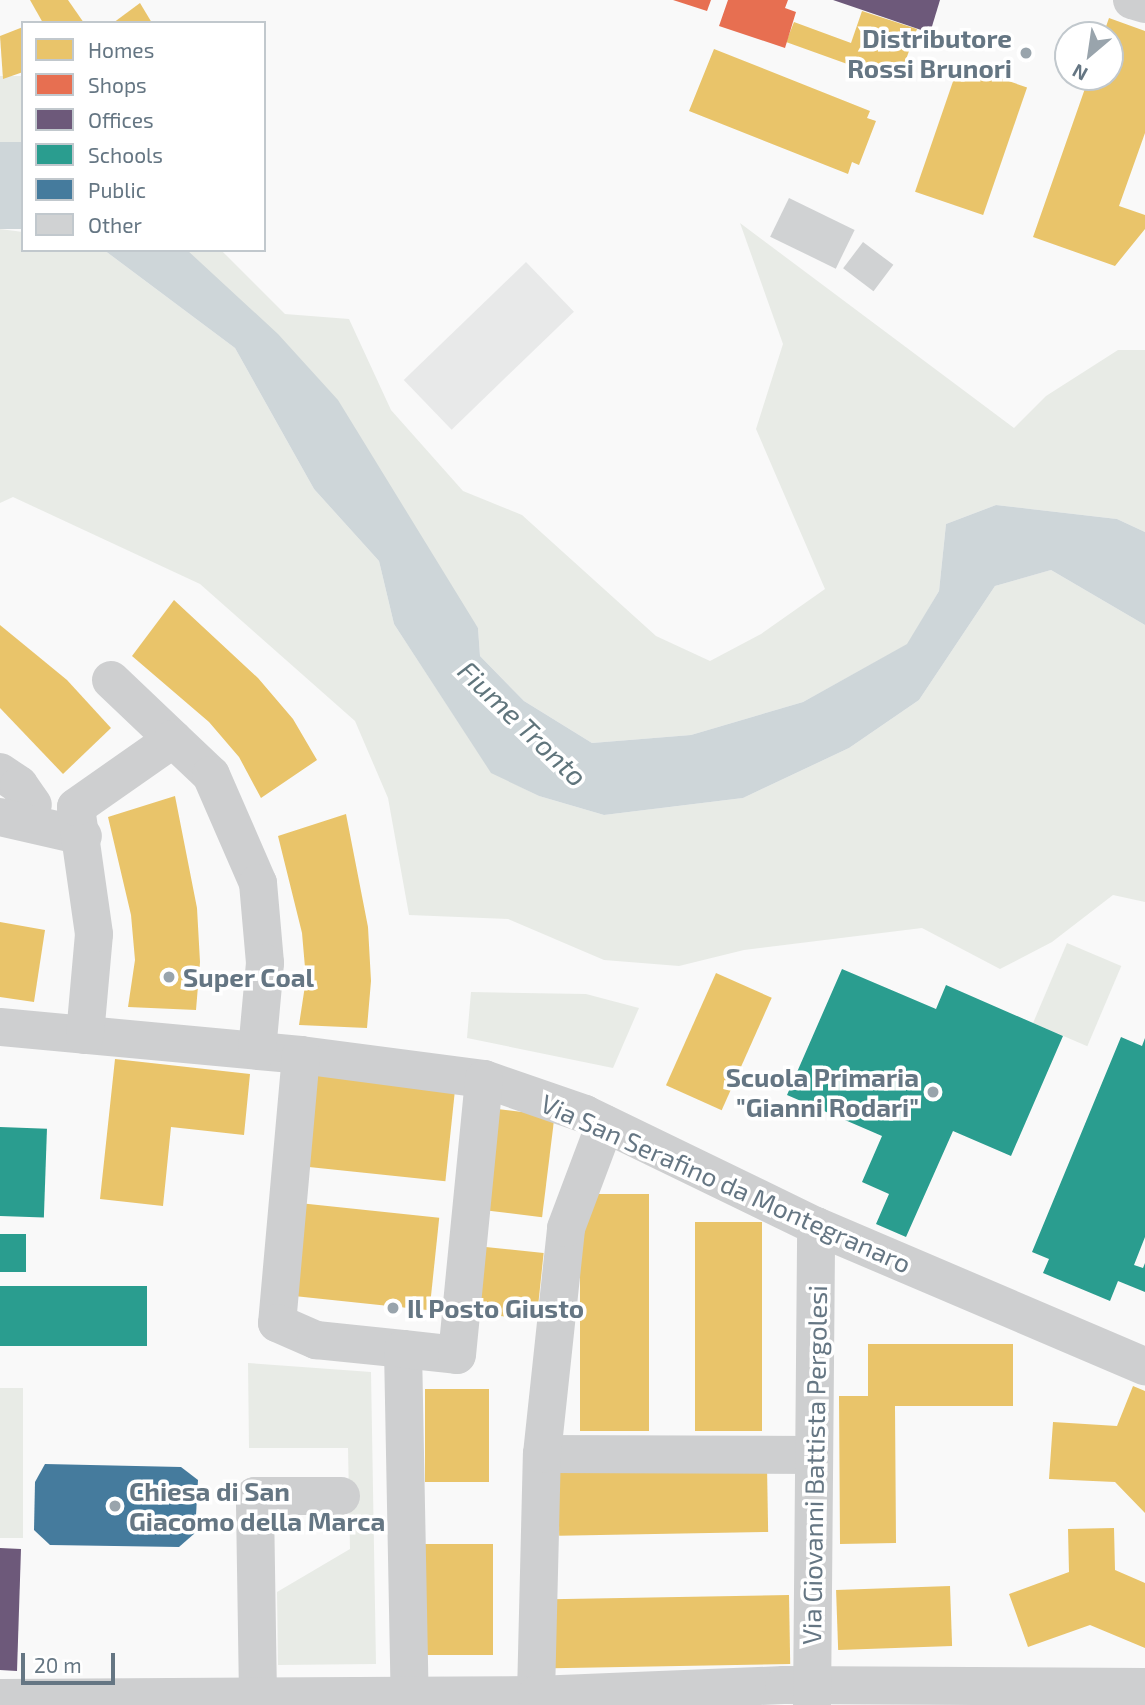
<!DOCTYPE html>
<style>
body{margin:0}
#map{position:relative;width:1145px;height:1705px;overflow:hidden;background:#f9f9f9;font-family:"Exo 2",sans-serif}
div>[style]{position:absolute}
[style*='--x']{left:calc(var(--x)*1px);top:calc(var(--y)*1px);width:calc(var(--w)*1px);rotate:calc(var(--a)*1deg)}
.built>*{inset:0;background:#e8e9e9;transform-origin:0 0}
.green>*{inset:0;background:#e8ebe6;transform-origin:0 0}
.water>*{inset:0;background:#ced6d9;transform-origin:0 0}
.homes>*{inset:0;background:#e9c46a;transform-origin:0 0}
.shops>*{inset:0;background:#e76f51}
.offices>*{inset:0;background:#6d597a}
.schools>*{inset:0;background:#2a9d8f;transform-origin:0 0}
.public>*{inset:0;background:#457b9d}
.building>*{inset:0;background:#d0d2d3;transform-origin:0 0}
.minor>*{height:38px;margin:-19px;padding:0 19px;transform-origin:19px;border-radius:19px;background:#cecfd0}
.dots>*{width:19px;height:19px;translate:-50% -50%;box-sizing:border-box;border:4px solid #fff;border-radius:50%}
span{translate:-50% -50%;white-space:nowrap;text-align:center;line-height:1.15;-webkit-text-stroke:7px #fff;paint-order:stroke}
.poi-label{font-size:26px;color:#657683;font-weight:700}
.right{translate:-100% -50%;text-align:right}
.left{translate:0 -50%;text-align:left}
.street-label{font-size:26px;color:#657683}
.water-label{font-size:28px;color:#60757c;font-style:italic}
.legend{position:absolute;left:21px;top:21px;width:245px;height:231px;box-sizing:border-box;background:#fff;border:2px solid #c1c8cd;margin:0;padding:9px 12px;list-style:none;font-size:21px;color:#657683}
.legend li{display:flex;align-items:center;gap:14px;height:35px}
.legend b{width:35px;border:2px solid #c1c8cd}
.north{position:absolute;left:1054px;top:21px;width:70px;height:70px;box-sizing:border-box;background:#fff;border:2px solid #c1c8cd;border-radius:50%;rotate:209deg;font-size:19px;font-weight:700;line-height:28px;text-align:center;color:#657683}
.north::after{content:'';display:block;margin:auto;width:24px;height:32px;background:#99a4ac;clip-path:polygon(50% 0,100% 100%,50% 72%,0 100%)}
.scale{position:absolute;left:21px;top:1653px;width:94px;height:32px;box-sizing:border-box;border:4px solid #657683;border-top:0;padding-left:9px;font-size:21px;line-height:24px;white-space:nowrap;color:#657683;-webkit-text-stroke:5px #fff;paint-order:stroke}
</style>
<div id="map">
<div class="built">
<div style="left:526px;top:262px;width:69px;height:170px;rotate:46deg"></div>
</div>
<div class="green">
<div style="left:23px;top:76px;width:66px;height:23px;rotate:90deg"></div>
<div style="clip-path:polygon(740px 223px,1014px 428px,1046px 396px,1118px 350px,1145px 350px,1145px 532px,1117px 519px,996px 505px,946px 524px,939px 591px,908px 644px,803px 702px,691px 735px,592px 743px,524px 701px,480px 656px,478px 628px,187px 250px,221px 250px,285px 314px,349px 319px,391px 410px,463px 491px,522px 515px,656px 636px,710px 661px,761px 634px,825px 589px,756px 429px,783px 344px)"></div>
<div style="clip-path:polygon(0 229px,23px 232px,23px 250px,104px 250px,235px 348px,314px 489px,379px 561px,394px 624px,491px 772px,539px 796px,604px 815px,743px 798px,849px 748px,919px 700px,995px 586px,1051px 570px,1145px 625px,1145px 902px,1113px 895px,1052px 942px,1000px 969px,922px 928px,744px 950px,679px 966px,604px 960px,508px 919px,409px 915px,388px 798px,355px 721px,200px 584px,13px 497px,0 503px)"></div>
<div style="left:1067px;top:943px;width:59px;height:87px;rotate:23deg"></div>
<div style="clip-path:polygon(471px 992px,586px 994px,639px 1008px,613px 1068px,467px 1038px)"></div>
<div style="clip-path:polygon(248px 1363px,371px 1372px,376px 1664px,278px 1665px,277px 1592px,350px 1549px,348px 1448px,249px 1448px)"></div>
<div style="left:0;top:1388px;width:23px;height:150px"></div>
</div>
<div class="water">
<div style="left:0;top:142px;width:23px;height:87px"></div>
<div style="clip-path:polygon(104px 250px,187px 250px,278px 334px,338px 400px,478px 628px,480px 656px,524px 701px,592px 743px,691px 735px,803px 702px,907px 644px,939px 591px,946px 524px,996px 505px,1117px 519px,1145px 532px,1145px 625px,1051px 570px,995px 586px,919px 700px,849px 748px,743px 798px,604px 815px,539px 796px,491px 773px,394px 624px,379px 561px,314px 489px,235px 348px)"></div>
</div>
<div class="homes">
<div style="clip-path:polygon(30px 0,68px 0,84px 23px,43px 23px)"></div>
<div style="clip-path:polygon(140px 3px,152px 23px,113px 23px)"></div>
<div style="clip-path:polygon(862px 11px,917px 29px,900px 76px,866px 65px,864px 70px,786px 42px,794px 22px,851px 43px)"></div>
<div style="clip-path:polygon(1109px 18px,1145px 31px,1145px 133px,1119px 206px,1145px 215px,1145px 229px,1115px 266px,1033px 237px,1089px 77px,1110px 77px,1110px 35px,1103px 35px)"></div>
<div style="clip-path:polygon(23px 27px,23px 72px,3px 79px,0 36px)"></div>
<div style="clip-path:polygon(714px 49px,870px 111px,867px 118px,876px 121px,859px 165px,852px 162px,848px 174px,689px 111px)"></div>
<div style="left:959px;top:64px;width:72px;height:135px;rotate:19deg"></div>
<div style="clip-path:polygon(174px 600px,258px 678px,293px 719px,317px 760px,261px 798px,239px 757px,209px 722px,132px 656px)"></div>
<div style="clip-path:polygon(0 625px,67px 680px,111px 728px,63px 774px,0 708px)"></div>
<div style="clip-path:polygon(175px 796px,197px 908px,200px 962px,196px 1010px,128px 1007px,135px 960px,131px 915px,108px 817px)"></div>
<div style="clip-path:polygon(346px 814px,368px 927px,371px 981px,367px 1028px,299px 1025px,306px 979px,302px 933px,278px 836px)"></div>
<div style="clip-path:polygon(0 922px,45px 930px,34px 1002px,0 997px)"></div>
<div style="left:716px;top:973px;width:61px;height:123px;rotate:24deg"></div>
<div style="clip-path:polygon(115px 1059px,250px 1074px,244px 1135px,171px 1127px,163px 1206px,100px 1199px)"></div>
<div style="left:314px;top:1073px;width:142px;height:94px;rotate:6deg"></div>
<div style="left:489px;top:1108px;width:66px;height:102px;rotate:7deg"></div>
<div style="left:580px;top:1194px;width:69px;height:237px"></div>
<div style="left:299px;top:1203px;width:141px;height:93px;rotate:6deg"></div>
<div style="left:695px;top:1222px;width:67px;height:209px"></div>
<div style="left:476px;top:1246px;width:68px;height:67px;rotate:6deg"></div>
<div style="clip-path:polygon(868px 1344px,1013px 1344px,1013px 1406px,895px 1406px,896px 1543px,840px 1544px,839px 1396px,868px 1396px)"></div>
<div style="clip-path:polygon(1133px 1386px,1145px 1391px,1145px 1513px,1115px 1482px,1049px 1479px,1053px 1422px,1117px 1426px)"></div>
<div style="left:425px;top:1389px;width:64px;height:93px"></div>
<div style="left:767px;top:1466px;width:66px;height:209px;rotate:89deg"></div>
<div style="clip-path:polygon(1114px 1528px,1115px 1570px,1145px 1583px,1145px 1648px,1090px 1625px,1028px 1647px,1009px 1594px,1069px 1572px,1068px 1529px)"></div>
<div style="left:424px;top:1544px;width:69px;height:111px"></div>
<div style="left:950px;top:1586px;width:60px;height:114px;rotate:88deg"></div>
<div style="left:789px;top:1595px;width:69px;height:238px;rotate:89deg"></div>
</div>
<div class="shops">
<div style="clip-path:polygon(673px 0,711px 0,707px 11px)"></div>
<div style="clip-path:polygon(728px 0,788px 0,785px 8px,796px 12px,785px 48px,719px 26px)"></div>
</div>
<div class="offices">
<div style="clip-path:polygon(833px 0,940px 0,930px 33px)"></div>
<div style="clip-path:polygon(0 1548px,21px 1549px,17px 1671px,0 1670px)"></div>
</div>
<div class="schools">
<div style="clip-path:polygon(842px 969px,936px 1009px,946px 985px,1063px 1036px,1011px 1156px,953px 1131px,906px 1237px,876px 1224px,889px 1194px,862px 1182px,882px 1136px,787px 1095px)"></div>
<div style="clip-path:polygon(1121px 1037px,1142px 1046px,1145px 1038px,1145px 1237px,1134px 1265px,1143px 1268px,1145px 1263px,1145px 1292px,1118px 1281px,1110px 1301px,1043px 1273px,1049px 1259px,1032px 1252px)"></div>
<div style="left:0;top:1127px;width:47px;height:89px;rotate:2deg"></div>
<div style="left:0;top:1234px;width:26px;height:38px"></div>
<div style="left:0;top:1286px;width:147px;height:60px"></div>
</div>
<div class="public">
<div style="clip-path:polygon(45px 1464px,181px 1467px,198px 1480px,195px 1533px,179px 1547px,50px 1545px,34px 1530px,35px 1482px)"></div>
</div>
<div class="building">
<div style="left:789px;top:198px;width:73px;height:43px;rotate:26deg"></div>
<div style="left:863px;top:242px;width:38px;height:33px;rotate:37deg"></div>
</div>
<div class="minor">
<div style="--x:1132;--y:0;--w:14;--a:17"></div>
<div style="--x:111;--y:680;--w:86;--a:43.6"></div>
<div style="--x:0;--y:772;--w:23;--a:34"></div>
<div style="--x:19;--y:785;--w:24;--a:55"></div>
<div style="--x:0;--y:817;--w:85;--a:12.9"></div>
<div style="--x:0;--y:1027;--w:302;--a:5.3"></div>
<div style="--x:301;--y:1055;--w:185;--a:7.5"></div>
<div style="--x:484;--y:1079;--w:107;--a:19.1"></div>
<div style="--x:585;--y:1114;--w:257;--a:25.9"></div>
<div style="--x:816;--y:1226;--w:358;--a:23.1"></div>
<div style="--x:85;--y:1035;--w:101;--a:-84.9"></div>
<div style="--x:94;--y:934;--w:128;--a:-98.1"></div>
<div style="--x:76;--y:807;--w:118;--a:-35"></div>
<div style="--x:173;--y:739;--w:52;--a:43.5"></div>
<div style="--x:211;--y:775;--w:118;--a:66.5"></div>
<div style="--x:258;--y:883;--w:80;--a:85"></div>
<div style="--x:265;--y:963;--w:88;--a:95.2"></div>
<div style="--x:301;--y:1055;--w:269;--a:95.1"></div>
<div style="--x:277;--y:1323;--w:43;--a:23.6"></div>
<div style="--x:316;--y:1340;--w:87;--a:5.9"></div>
<div style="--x:403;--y:1349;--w:356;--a:88.9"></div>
<div style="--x:403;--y:1349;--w:54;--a:6.3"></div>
<div style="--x:457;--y:1355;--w:277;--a:-84.4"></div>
<div style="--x:542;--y:1454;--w:272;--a:0.2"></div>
<div style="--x:536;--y:1695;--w:241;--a:-88.6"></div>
<div style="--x:542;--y:1454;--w:227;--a:-83.9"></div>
<div style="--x:566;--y:1228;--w:111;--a:-69.4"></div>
<div style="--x:258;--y:1696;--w:200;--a:-90.9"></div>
<div style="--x:255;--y:1496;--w:86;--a:0"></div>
<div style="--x:0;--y:1698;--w:536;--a:-0.32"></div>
<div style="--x:536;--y:1695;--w:248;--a:-2.3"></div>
<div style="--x:784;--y:1685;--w:361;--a:0.3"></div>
<div style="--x:812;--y:1705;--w:479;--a:-89.5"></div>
</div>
<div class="dots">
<div style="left:1026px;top:53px;background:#99a4ac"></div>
<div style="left:169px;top:977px;background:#99a4ac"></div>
<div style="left:933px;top:1092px;background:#99a4ac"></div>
<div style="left:393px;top:1308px;background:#99a4ac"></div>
<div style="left:115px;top:1506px;background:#99a4ac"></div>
</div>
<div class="poi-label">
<span class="right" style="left:1012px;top:53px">Distributore<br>Rossi Brunori</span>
<span class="left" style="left:183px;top:977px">Super Coal</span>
<span class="right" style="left:919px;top:1092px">Scuola Primaria<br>"Gianni Rodari"</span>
<span class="left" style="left:407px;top:1308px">Il Posto Giusto</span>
<span class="left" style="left:129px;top:1506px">Chiesa di San<br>Giacomo della Marca</span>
</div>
<div class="street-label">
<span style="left:726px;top:1183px;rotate:24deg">Via San Serafino da Montegranaro</span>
<span style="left:814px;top:1465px;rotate:-89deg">Via Giovanni Battista Pergolesi</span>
</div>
<div class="water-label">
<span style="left:523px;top:723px;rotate:44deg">Fiume Tronto</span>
</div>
<ul class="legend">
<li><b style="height:19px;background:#e9c46a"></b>Homes</li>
<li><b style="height:19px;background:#e76f51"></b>Shops</li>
<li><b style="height:19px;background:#6d597a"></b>Offices</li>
<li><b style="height:19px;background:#2a9d8f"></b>Schools</li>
<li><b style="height:19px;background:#457b9d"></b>Public</li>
<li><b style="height:19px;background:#d0d2d3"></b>Other</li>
</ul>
<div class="north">N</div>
<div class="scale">20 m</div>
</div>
